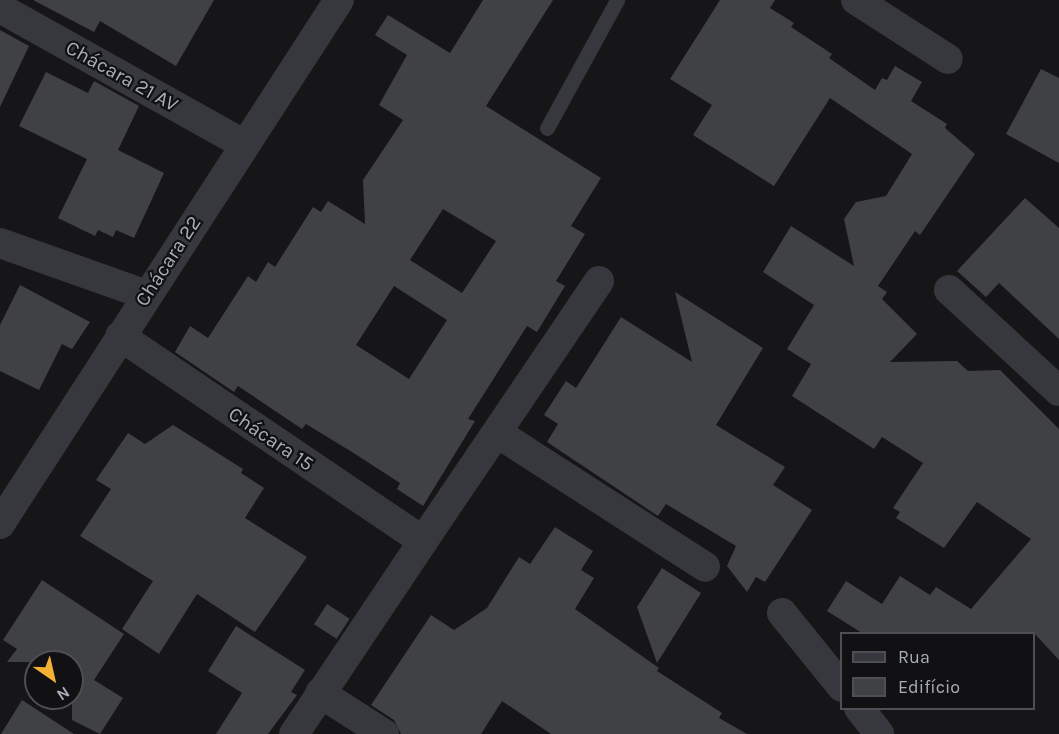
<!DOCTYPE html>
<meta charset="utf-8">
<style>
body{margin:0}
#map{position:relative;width:1059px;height:734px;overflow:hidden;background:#161618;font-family:Karla,sans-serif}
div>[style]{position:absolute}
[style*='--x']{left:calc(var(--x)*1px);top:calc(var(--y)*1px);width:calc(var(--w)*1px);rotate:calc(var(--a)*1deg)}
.building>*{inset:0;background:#404145;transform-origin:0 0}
.service>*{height:15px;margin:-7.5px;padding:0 7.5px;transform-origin:7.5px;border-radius:7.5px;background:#37383d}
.minor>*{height:30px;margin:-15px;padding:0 15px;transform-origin:15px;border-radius:15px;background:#37383d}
span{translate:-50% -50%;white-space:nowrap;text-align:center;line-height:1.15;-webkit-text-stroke:4.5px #111113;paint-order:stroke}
.street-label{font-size:20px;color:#a8adb8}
.legend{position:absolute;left:840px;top:632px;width:195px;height:78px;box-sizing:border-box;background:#111113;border:2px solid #4d4f55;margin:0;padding:8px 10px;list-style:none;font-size:18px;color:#a8adb8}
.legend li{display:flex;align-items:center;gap:12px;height:30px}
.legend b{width:30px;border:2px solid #4d4f55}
.north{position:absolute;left:24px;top:650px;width:60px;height:60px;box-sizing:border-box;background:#111113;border:2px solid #4d4f55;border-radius:50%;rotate:146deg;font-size:16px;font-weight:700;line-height:24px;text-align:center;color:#a8adb8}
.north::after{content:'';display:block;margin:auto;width:21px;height:27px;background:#f2b134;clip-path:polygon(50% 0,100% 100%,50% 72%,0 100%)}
</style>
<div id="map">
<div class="building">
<div style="clip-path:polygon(33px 0,214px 0,176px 66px,100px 21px,94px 32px)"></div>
<div style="clip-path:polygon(evenodd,483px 0,553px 0,486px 106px,601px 178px,571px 226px,585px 234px,556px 281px,565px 286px,537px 332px,527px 326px,468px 419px,475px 421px,423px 506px,397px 489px,400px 483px,352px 452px,306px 424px,302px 429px,238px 386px,234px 392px,175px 352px,190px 326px,208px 338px,248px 276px,256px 282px,268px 262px,275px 267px,313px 207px,321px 212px,328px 201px,365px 224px,363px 180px,403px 120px,379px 105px,407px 55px,375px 35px,388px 15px,450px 53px,483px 0,443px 209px,496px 241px,462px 293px,410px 260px,443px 209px,483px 0,394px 286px,447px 320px,409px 379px,356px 345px,394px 286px)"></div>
<div style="clip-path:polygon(720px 0,775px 0,770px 8px,794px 23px,791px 27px,832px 54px,829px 58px,875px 90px,882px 78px,887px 80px,895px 66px,922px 82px,911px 101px,947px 124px,945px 128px,975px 154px,920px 235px,915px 231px,878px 286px,887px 292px,882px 299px,917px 334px,890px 362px,957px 361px,968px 371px,1000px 370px,1059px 429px,1059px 660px,1034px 633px,862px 633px,827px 611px,846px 581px,882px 604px,900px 576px,930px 595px,936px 587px,971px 609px,1031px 539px,977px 502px,944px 548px,896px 518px,900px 512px,893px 508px,923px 463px,882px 437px,874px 449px,792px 396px,811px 364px,787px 349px,814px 305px,763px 272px,791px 226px,854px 266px,844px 219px,856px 202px,886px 196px,912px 154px,830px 98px,774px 186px,693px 135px,712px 105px,670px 79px)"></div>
<div style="clip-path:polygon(0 30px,29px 46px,0 107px)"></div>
<div style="clip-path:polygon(1041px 69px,1059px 78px,1059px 163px,1006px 134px)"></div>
<div style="clip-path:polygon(46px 72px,88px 93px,94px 81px,139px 106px,118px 150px,164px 173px,134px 238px,116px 230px,113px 237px,98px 230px,95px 236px,58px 218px,87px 159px,19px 126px)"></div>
<div style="clip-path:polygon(1025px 198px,1059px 228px,1059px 339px,999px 283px,986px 297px,957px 271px)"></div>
<div style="clip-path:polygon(20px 285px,90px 322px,72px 349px,62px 344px,39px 390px,0 371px,0 325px)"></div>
<div style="clip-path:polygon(675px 292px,763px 348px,716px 425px,785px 467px,773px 485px,812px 510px,765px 582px,756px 577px,747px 592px,727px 566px,736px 546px,666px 504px,658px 516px,547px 442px,558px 424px,544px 415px,566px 381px,576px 388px,621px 317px,692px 362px)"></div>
<div style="clip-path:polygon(173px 425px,243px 469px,241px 473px,264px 488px,245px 518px,307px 557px,255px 632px,197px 594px,159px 654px,122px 629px,153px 581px,80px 536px,111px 489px,96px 480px,128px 433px,145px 444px)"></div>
<div style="clip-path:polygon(555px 527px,593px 551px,581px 570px,594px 578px,575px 609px,659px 668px,657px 671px,722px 713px,719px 718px,747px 734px,551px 734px,502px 701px,481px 734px,401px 734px,394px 720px,371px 705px,431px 615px,454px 630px,487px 608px,519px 557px,530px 564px)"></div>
<div style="clip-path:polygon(662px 568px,701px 593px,657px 663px,637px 607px)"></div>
<div style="clip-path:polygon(42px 580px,124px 634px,94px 680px,123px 698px,100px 734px,72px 720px,72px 662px,7px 662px,17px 649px,3px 640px)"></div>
<div style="left:327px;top:604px;width:27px;height:24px;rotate:33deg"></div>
<div style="clip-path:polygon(236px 626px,305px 670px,291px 692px,297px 695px,268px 734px,216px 734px,242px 693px,208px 671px)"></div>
<div style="clip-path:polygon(22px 700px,74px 734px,1px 734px)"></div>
</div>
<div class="service">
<div style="--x:547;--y:128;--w:146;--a:-61.3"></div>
</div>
<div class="minor">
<div style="--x:856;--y:0;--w:109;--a:32.7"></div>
<div style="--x:0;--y:8;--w:278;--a:29.2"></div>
<div style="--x:0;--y:243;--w:156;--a:19.5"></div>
<div style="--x:949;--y:290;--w:149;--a:42.6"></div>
<div style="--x:120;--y:336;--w:366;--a:34.1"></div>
<div style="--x:423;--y:541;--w:314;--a:-55.9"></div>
<div style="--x:499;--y:434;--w:245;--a:32.8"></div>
<div style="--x:0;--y:524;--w:624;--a:-57.1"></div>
<div style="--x:782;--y:613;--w:95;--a:51"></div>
<div style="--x:320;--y:693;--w:76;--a:32.6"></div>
<div style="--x:859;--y:708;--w:33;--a:52"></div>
<div style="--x:294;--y:734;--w:232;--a:-56.2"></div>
</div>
<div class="street-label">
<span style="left:122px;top:76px;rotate:29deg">Chácara 21 AV</span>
<span style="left:168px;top:261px;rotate:-57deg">Chácara 22</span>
<span style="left:271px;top:439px;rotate:34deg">Chácara 15</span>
</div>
<ul class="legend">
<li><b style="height:8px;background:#37383d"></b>Rua</li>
<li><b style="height:16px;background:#404145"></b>Edifício</li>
</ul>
<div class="north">N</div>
</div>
